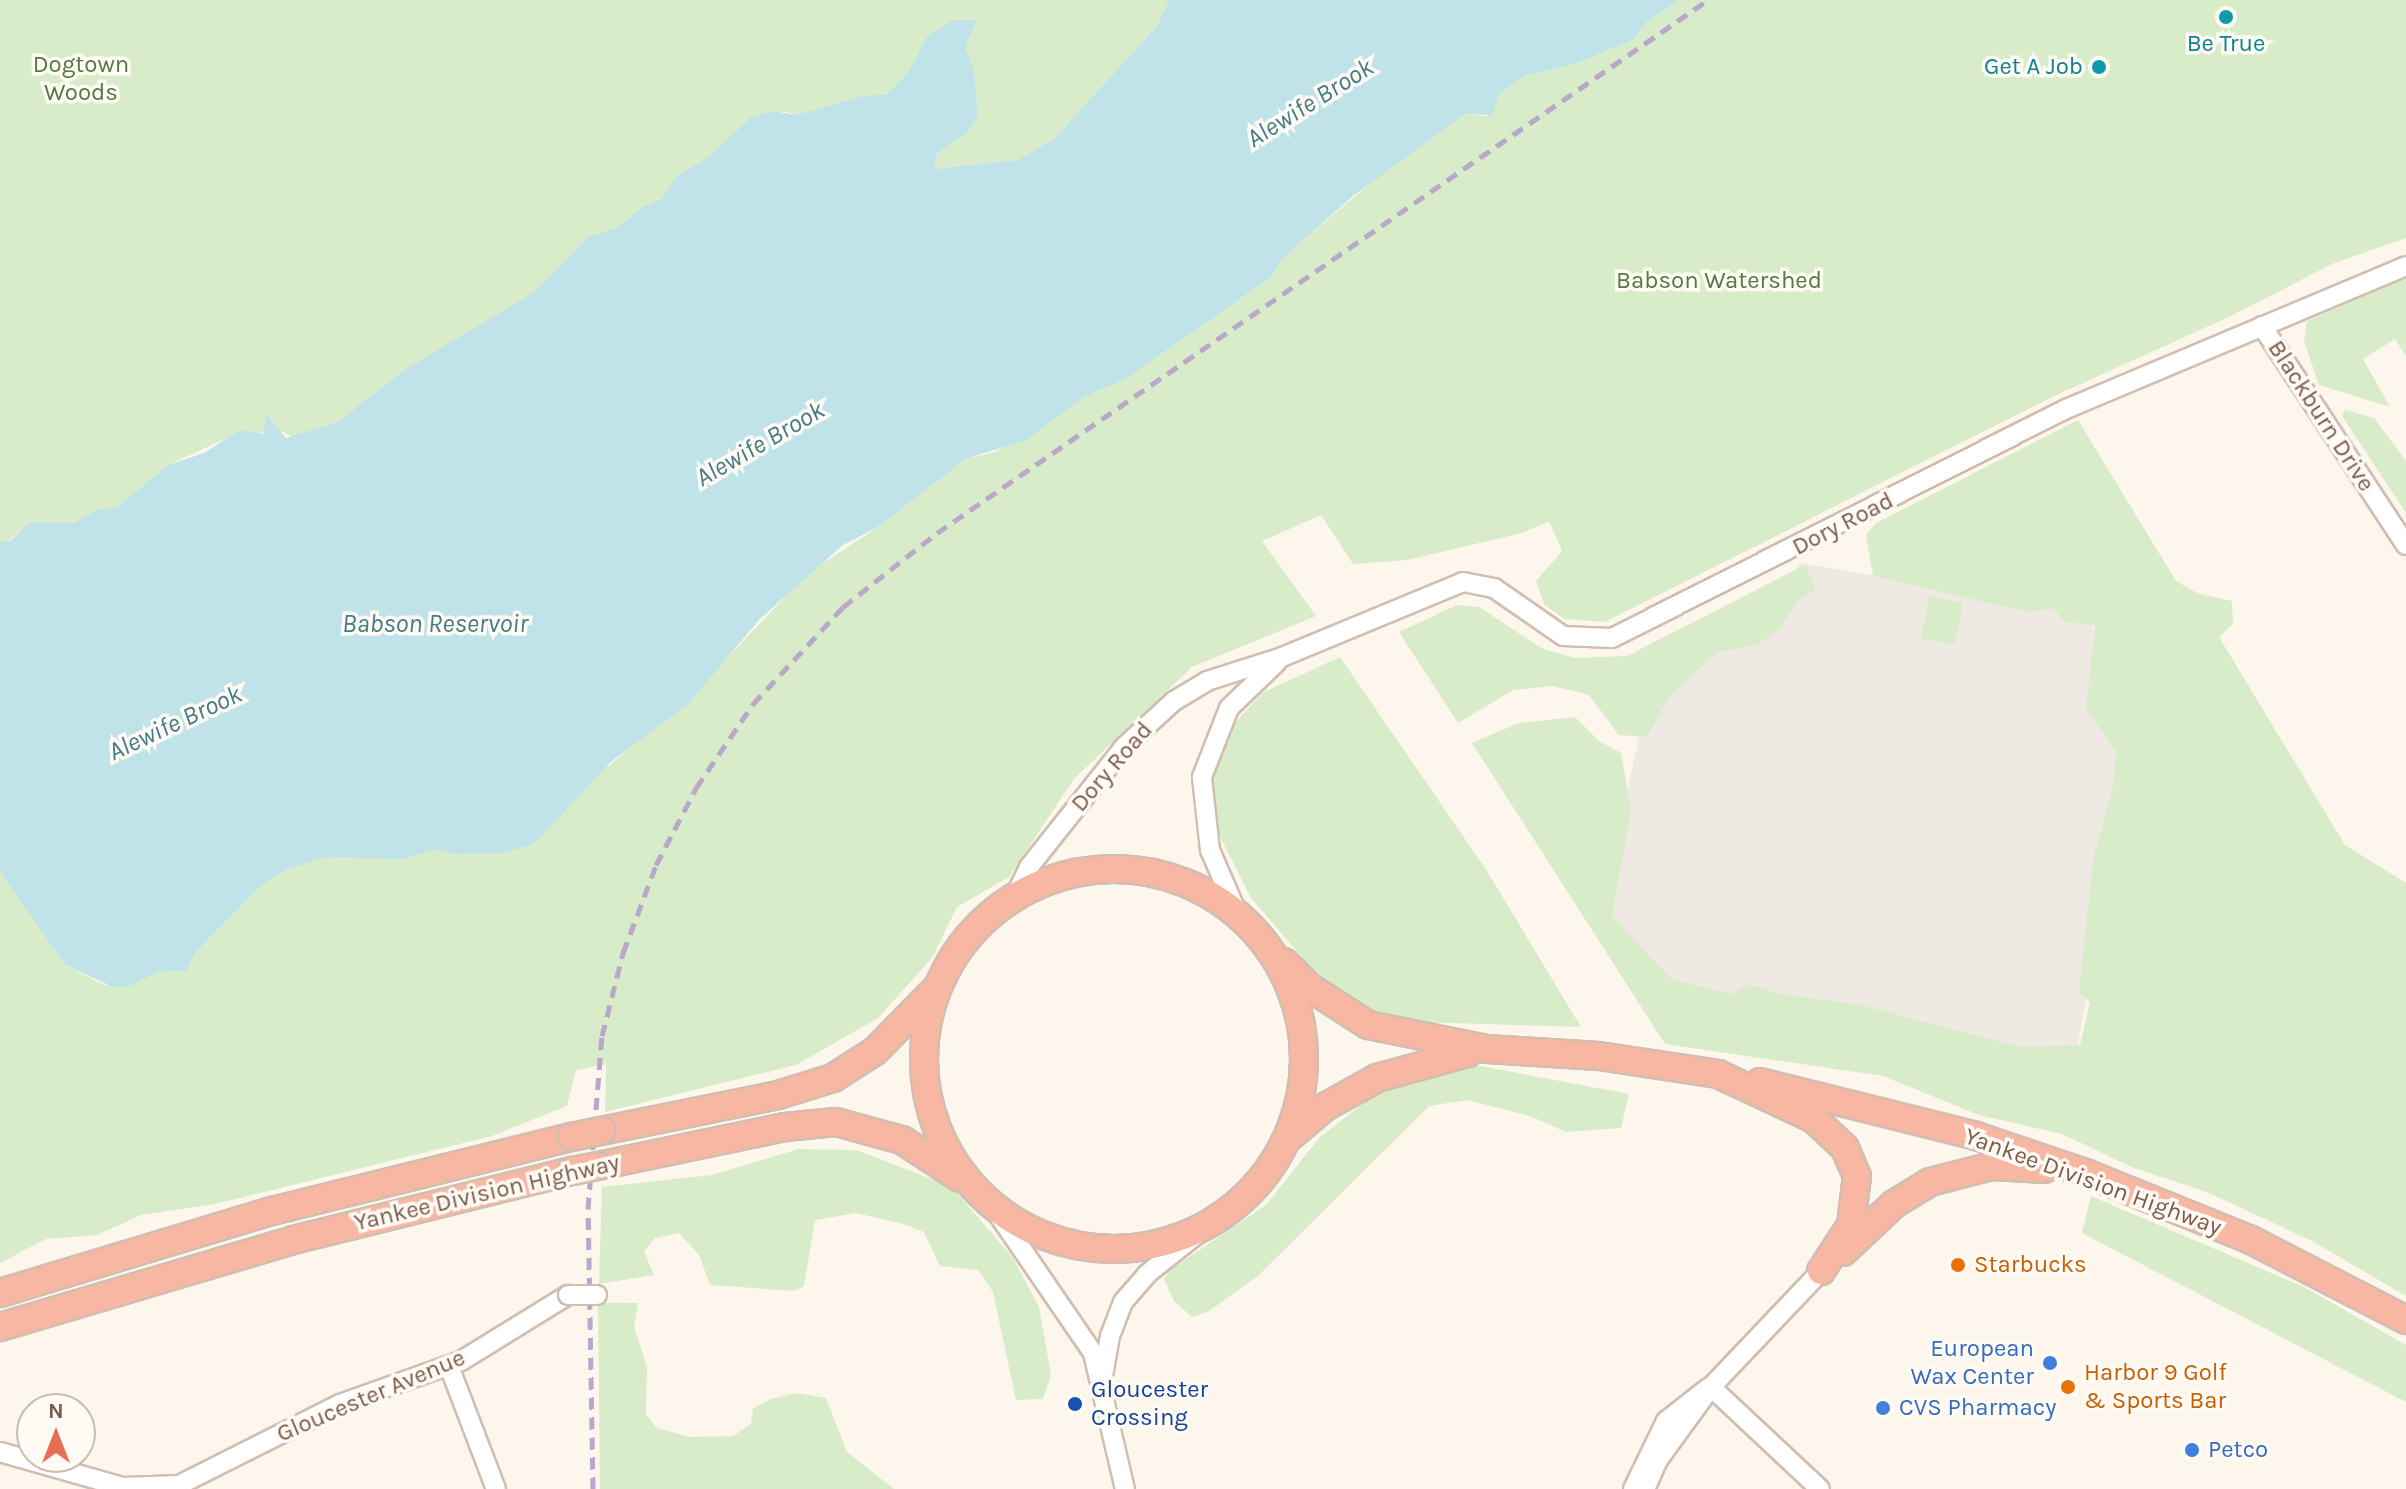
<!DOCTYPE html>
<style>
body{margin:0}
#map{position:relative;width:2406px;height:1489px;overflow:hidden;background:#fdf6ec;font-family:Karla,sans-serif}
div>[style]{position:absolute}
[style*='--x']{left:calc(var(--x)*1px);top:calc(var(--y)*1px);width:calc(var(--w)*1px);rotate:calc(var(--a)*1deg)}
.industrial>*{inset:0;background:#efe9e4}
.green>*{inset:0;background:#d8ecc9;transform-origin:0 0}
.water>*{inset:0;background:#bfe3e8}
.roads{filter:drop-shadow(2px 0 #d1beb0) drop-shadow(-2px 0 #d1beb0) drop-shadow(0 2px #d1beb0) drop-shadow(0 -2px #d1beb0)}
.minor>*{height:18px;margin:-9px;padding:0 9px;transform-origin:9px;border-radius:9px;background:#fff}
.highway>*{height:26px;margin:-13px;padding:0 13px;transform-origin:13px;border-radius:13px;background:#f7b7a3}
.highway>.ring{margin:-13px;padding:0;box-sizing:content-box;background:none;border:26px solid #f7b7a3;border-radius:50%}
.rail>*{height:5px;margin-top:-2.5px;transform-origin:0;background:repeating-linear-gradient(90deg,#b9a8c9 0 12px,transparent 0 20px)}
.bridges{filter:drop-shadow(2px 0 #d1beb0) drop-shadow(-2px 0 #d1beb0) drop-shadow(0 2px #d1beb0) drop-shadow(0 -2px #d1beb0)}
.minor-bridge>*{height:18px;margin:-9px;padding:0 9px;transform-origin:9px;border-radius:9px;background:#fff}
.highway-bridge>*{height:26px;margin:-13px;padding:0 13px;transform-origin:13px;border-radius:13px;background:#f7b7a3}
.dots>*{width:22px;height:22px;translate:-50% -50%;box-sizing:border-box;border:4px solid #fffaf3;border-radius:50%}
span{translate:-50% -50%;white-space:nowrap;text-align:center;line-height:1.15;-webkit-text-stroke:7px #fffaf3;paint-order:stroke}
.culture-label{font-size:24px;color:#0d838f}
.right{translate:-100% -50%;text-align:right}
.park-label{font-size:24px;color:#537a41}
.street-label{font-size:24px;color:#7a5c4d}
.food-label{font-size:24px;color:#c56008}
.left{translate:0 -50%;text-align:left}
.shop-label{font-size:24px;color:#366cbe}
.transit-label{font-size:24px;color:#164399}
.water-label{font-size:26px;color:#437c86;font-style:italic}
.north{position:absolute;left:16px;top:1393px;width:80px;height:80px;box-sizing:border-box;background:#fffaf3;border:2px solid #cabbb1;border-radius:50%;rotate:0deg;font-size:22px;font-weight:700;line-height:32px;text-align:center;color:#7a5c4d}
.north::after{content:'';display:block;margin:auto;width:28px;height:36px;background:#e76f51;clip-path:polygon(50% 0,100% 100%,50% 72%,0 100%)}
</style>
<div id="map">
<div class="industrial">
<div style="clip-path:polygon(1800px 563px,2089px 612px,2127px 759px,2075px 1062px,1666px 989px,1599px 914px,1646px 708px,1723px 646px,1762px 633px)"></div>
</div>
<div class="green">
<div style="clip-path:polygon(0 0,1169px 0,1157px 26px,1053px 140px,1017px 160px,934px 169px,937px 154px,970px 130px,978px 115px,974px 70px,965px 47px,977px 20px,953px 21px,900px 90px,797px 115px,783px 111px,621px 229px,580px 245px,538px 295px,416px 364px,348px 423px,293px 437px,278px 430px,227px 438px,168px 465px,117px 507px,75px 523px,31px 522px,7px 542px,0 542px)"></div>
<div style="clip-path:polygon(1679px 0,2406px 0,2406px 238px,2332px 264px,2231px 316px,2052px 397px,1605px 622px,1564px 619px,1544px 604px,1536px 581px,1562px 551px,1549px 521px,1522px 533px,1407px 560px,1353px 564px,1321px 515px,1262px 541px,1316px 616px,1192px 667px,1074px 779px,1009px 877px,957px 907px,932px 958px,878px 1018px,796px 1065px,605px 1112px,606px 1064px,576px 1070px,567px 1106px,492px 1136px,215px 1204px,141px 1215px,97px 1235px,46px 1239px,0 1263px,0 872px,65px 965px,104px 985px,128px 986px,159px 972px,186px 971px,196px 952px,259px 887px,286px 870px,320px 856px,351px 858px,609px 766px,725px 660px,807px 574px,878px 527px,922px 489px,965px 459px,995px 452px,1134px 364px,1138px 368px,1161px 353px,1270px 278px,1283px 257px,1378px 177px,1465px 114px,1488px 116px,1499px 94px,1524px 76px,1578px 63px,1633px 40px,1647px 22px)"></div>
<div style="clip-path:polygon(2406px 278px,2406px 356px,2395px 339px,2363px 359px,2390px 407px,2319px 385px,2304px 341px,2307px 321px)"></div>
<div style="clip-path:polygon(2345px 410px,2374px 418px,2406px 461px,2406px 513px,2342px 416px)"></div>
<div style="clip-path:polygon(2078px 420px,2176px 581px,2199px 594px,2232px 601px,2233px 624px,2219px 637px,2345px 845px,2406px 883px,2406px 1296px,2312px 1241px,2209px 1193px,2134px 1168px,2062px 1134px,1979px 1115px,1883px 1076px,1665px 1044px,1472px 743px,1519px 723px,1575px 717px,1599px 741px,1621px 753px,1631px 811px,1612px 916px,1673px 980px,1732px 994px,1748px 984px,1781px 994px,1861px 1005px,2020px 1047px,2080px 1045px,2090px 1002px,2079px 993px,2093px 860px,2114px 782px,2116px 752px,2086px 709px,2095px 625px,2064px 622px,2053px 608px,2028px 612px,1873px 576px,1866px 535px,1876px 523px)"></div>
<div style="clip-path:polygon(1805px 565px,1816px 590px,1797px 601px,1779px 630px,1757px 645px,1717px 652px,1669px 697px,1647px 737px,1619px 735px,1589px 695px,1553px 686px,1513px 690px,1458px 723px,1399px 632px,1457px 605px,1479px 607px,1541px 648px,1574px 658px,1627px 656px)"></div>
<div style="left:1930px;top:596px;width:34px;height:43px;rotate:12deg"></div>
<div style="clip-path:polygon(1340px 657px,1487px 871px,1581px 1027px,1414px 1022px,1370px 1010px,1312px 969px,1251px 898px,1219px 835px,1211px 802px,1219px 751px,1234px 724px,1262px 693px)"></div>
<div style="clip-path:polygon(1475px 1065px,1629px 1094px,1621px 1128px,1566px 1132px,1530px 1116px,1467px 1100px,1429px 1106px,1259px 1275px,1209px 1311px,1192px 1317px,1174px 1301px,1164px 1279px,1170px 1270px,1266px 1205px,1319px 1138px,1374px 1095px,1421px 1075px)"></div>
<div style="clip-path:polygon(799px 1149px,857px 1150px,952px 1187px,1013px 1258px,1039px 1307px,1051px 1375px,1043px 1399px,1016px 1400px,993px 1292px,978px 1270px,940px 1266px,924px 1232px,904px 1224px,856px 1213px,815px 1220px,804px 1286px,794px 1291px,710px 1285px,699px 1255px,679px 1233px,655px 1238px,644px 1252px,654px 1275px,599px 1284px,602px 1187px,712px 1175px)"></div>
<div style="clip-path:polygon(2091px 1196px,2304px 1287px,2406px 1345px,2406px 1402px,2082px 1233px)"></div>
<div style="clip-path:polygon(598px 1303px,638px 1303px,634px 1327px,647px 1367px,646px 1414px,657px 1428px,690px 1437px,733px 1436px,751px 1424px,753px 1408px,771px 1399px,797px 1393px,826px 1398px,847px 1452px,894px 1489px,600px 1489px)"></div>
</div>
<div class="water">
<div style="clip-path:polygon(1169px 0,1679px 0,1647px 22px,1633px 40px,1578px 63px,1524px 76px,1499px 94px,1492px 115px,1465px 114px,1353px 196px,1284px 257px,1270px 278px,1128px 377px,1084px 397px,1026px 440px,965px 459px,878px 527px,843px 545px,759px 620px,688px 704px,612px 761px,535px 843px,505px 853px,454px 854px,436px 849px,404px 859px,325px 857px,286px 870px,259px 887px,196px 952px,186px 971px,159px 972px,129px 986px,113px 987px,65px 965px,0 872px,0 542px,10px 541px,30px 522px,75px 523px,96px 510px,117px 507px,168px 465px,204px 453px,240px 430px,263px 434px,266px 414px,286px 438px,338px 422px,406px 369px,533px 293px,588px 237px,618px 228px,642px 207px,661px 200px,677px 176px,709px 157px,750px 118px,772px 111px,797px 115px,863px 96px,887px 94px,908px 73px,927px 37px,953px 20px,977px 20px,965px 47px,974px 70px,978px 115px,970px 130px,937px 154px,934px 169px,1017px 160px,1053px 140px,1157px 26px)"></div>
</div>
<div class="roads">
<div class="minor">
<div style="--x:2262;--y:326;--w:262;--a:56.7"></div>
<div style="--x:1016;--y:894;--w:30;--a:-64"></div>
<div style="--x:1029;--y:867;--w:154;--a:-51.6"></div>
<div style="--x:1125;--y:746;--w:67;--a:-42.6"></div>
<div style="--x:1174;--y:701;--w:39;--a:-31"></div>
<div style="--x:1207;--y:681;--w:79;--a:-17.7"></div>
<div style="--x:1282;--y:657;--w:196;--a:-22.5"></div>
<div style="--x:1463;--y:582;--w:32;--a:11"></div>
<div style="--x:1494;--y:588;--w:84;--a:34.8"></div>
<div style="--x:1563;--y:636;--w:49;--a:2.3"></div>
<div style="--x:1612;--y:638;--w:508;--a:-26.77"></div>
<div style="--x:2066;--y:409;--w:369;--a:-22.8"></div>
<div style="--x:1238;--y:915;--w:71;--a:-113.3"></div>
<div style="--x:1210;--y:850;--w:73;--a:-96.3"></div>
<div style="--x:1202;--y:777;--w:74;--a:-68.6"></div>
<div style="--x:1229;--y:708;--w:66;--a:-43.8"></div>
<div style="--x:991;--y:1204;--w:181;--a:55.6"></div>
<div style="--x:1093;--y:1353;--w:140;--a:76.8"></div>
<div style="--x:449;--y:1366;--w:132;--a:69.1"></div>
<div style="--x:1103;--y:1376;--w:41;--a:-80.1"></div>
<div style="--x:1110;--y:1336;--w:36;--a:-69"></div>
<div style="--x:1123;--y:1302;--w:37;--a:-49"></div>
<div style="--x:1147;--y:1274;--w:88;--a:-38.6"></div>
<div style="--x:1711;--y:1387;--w:149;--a:43.1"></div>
<div style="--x:0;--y:1452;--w:128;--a:15.9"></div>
<div style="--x:123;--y:1487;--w:56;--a:-2"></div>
<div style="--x:179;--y:1485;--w:180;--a:-26.7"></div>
<div style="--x:340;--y:1404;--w:128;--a:-19.6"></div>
<div style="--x:461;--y:1361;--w:126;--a:-31.7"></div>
<div style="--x:1633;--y:1489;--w:76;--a:-64.1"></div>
<div style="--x:1666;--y:1421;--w:53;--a:-38.2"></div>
<div style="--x:1645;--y:1489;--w:32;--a:-66"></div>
<div style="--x:1658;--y:1460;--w:90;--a:-54"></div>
<div style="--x:1711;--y:1387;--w:160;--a:-46.5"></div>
</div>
<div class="highway">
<div class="ring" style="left:924px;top:869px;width:354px;height:354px"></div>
<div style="--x:1284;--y:962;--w:35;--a:45"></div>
<div style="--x:1309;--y:987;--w:70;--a:32.8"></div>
<div style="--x:1368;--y:1025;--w:121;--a:11.4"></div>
<div style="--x:1487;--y:1049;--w:112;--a:3.6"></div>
<div style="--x:1599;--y:1056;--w:120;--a:8.6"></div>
<div style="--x:1718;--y:1074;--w:106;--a:25.1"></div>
<div style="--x:1814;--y:1119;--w:42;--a:43.1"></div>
<div style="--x:1845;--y:1148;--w:30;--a:67"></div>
<div style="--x:1857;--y:1176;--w:49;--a:97"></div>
<div style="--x:1851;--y:1225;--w:55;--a:123.1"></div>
<div style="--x:1760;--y:1082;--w:223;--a:14"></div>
<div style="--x:1976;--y:1136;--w:118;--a:18.7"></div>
<div style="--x:2088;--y:1174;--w:176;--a:22"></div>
<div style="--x:2251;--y:1240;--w:174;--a:27.3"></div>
<div style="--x:601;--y:1131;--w:181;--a:-11.5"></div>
<div style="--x:778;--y:1095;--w:58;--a:-17.2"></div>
<div style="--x:833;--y:1078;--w:50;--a:-32.7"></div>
<div style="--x:875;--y:1051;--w:84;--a:-45.5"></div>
<div style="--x:1287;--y:1139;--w:50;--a:-40.1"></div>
<div style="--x:1325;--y:1107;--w:60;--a:-29.1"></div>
<div style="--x:1377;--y:1078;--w:94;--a:-15.4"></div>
<div style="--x:598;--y:1166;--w:191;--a:-11.8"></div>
<div style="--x:785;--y:1127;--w:51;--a:-5.6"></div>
<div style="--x:836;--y:1122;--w:68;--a:15.3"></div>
<div style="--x:902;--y:1140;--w:69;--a:33.2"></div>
<div style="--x:1843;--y:1252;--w:70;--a:-43.3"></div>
<div style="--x:1894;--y:1204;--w:42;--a:-31.4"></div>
<div style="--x:1930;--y:1182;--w:64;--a:-14.5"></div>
<div style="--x:1992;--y:1166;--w:52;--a:3.3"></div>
<div style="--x:0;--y:1293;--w:284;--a:-16.8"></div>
<div style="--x:272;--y:1211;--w:309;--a:-13.9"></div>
<div style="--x:0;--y:1327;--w:306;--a:-16.5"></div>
<div style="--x:293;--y:1240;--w:287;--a:-13.9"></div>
</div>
</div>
<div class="rail">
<div style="--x:593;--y:1489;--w:280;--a:-91"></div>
<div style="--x:588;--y:1209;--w:174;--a:-85.4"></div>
<div style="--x:602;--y:1036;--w:86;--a:-75.8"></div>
<div style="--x:623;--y:953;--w:94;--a:-69.4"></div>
<div style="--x:656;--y:865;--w:87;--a:-62.5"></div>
<div style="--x:696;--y:788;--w:102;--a:-55.8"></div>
<div style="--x:753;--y:704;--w:132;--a:-47.1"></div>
<div style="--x:843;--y:607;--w:120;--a:-38.2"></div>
<div style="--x:937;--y:533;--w:937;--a:-34.66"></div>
</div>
<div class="bridges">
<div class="minor-bridge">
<div style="--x:568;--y:1295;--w:29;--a:0"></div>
</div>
<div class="highway-bridge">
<div style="--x:572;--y:1137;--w:30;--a:-12"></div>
<div style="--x:572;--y:1171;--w:26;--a:-11"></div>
</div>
</div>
<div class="dots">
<div style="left:2226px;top:17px;background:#0f9aa8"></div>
<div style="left:2099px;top:67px;background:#0f9aa8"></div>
<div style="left:1958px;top:1265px;background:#e8710a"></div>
<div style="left:2050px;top:1363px;background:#3f7fe0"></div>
<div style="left:2068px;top:1387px;background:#e8710a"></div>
<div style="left:1075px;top:1404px;background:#1a4fb4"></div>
<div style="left:1883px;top:1408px;background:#3f7fe0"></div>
<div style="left:2192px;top:1450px;background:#3f7fe0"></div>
</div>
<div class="culture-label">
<span style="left:2226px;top:44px">Be True</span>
<span class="right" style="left:2083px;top:67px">Get A Job</span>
</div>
<div class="park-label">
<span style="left:81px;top:79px">Dogtown<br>Woods</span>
<span style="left:1719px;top:281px">Babson Watershed</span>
</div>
<div class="street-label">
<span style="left:2321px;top:416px;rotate:57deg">Blackburn Drive</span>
<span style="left:1843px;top:524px;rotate:-27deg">Dory Road</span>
<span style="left:1112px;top:767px;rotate:-49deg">Dory Road</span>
<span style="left:2093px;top:1182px;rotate:20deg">Yankee Division Highway</span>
<span style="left:487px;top:1193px;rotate:-13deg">Yankee Division Highway</span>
<span style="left:371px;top:1396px;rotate:-23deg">Gloucester Avenue</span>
</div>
<div class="food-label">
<span class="left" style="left:1974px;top:1265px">Starbucks</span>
<span class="left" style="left:2084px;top:1387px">Harbor 9 Golf<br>&amp; Sports Bar</span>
</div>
<div class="shop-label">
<span class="right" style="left:2034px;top:1363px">European<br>Wax Center</span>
<span class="left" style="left:1899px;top:1408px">CVS Pharmacy</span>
<span class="left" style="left:2208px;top:1450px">Petco</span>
</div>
<div class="transit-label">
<span class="left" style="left:1091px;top:1404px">Gloucester<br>Crossing</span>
</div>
<div class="water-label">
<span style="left:1310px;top:103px;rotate:-32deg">Alewife Brook</span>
<span style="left:760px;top:444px;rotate:-30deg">Alewife Brook</span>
<span style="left:435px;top:624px">Babson Reservoir</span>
<span style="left:175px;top:723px;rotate:-25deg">Alewife Brook</span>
</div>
<div class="north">N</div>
</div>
